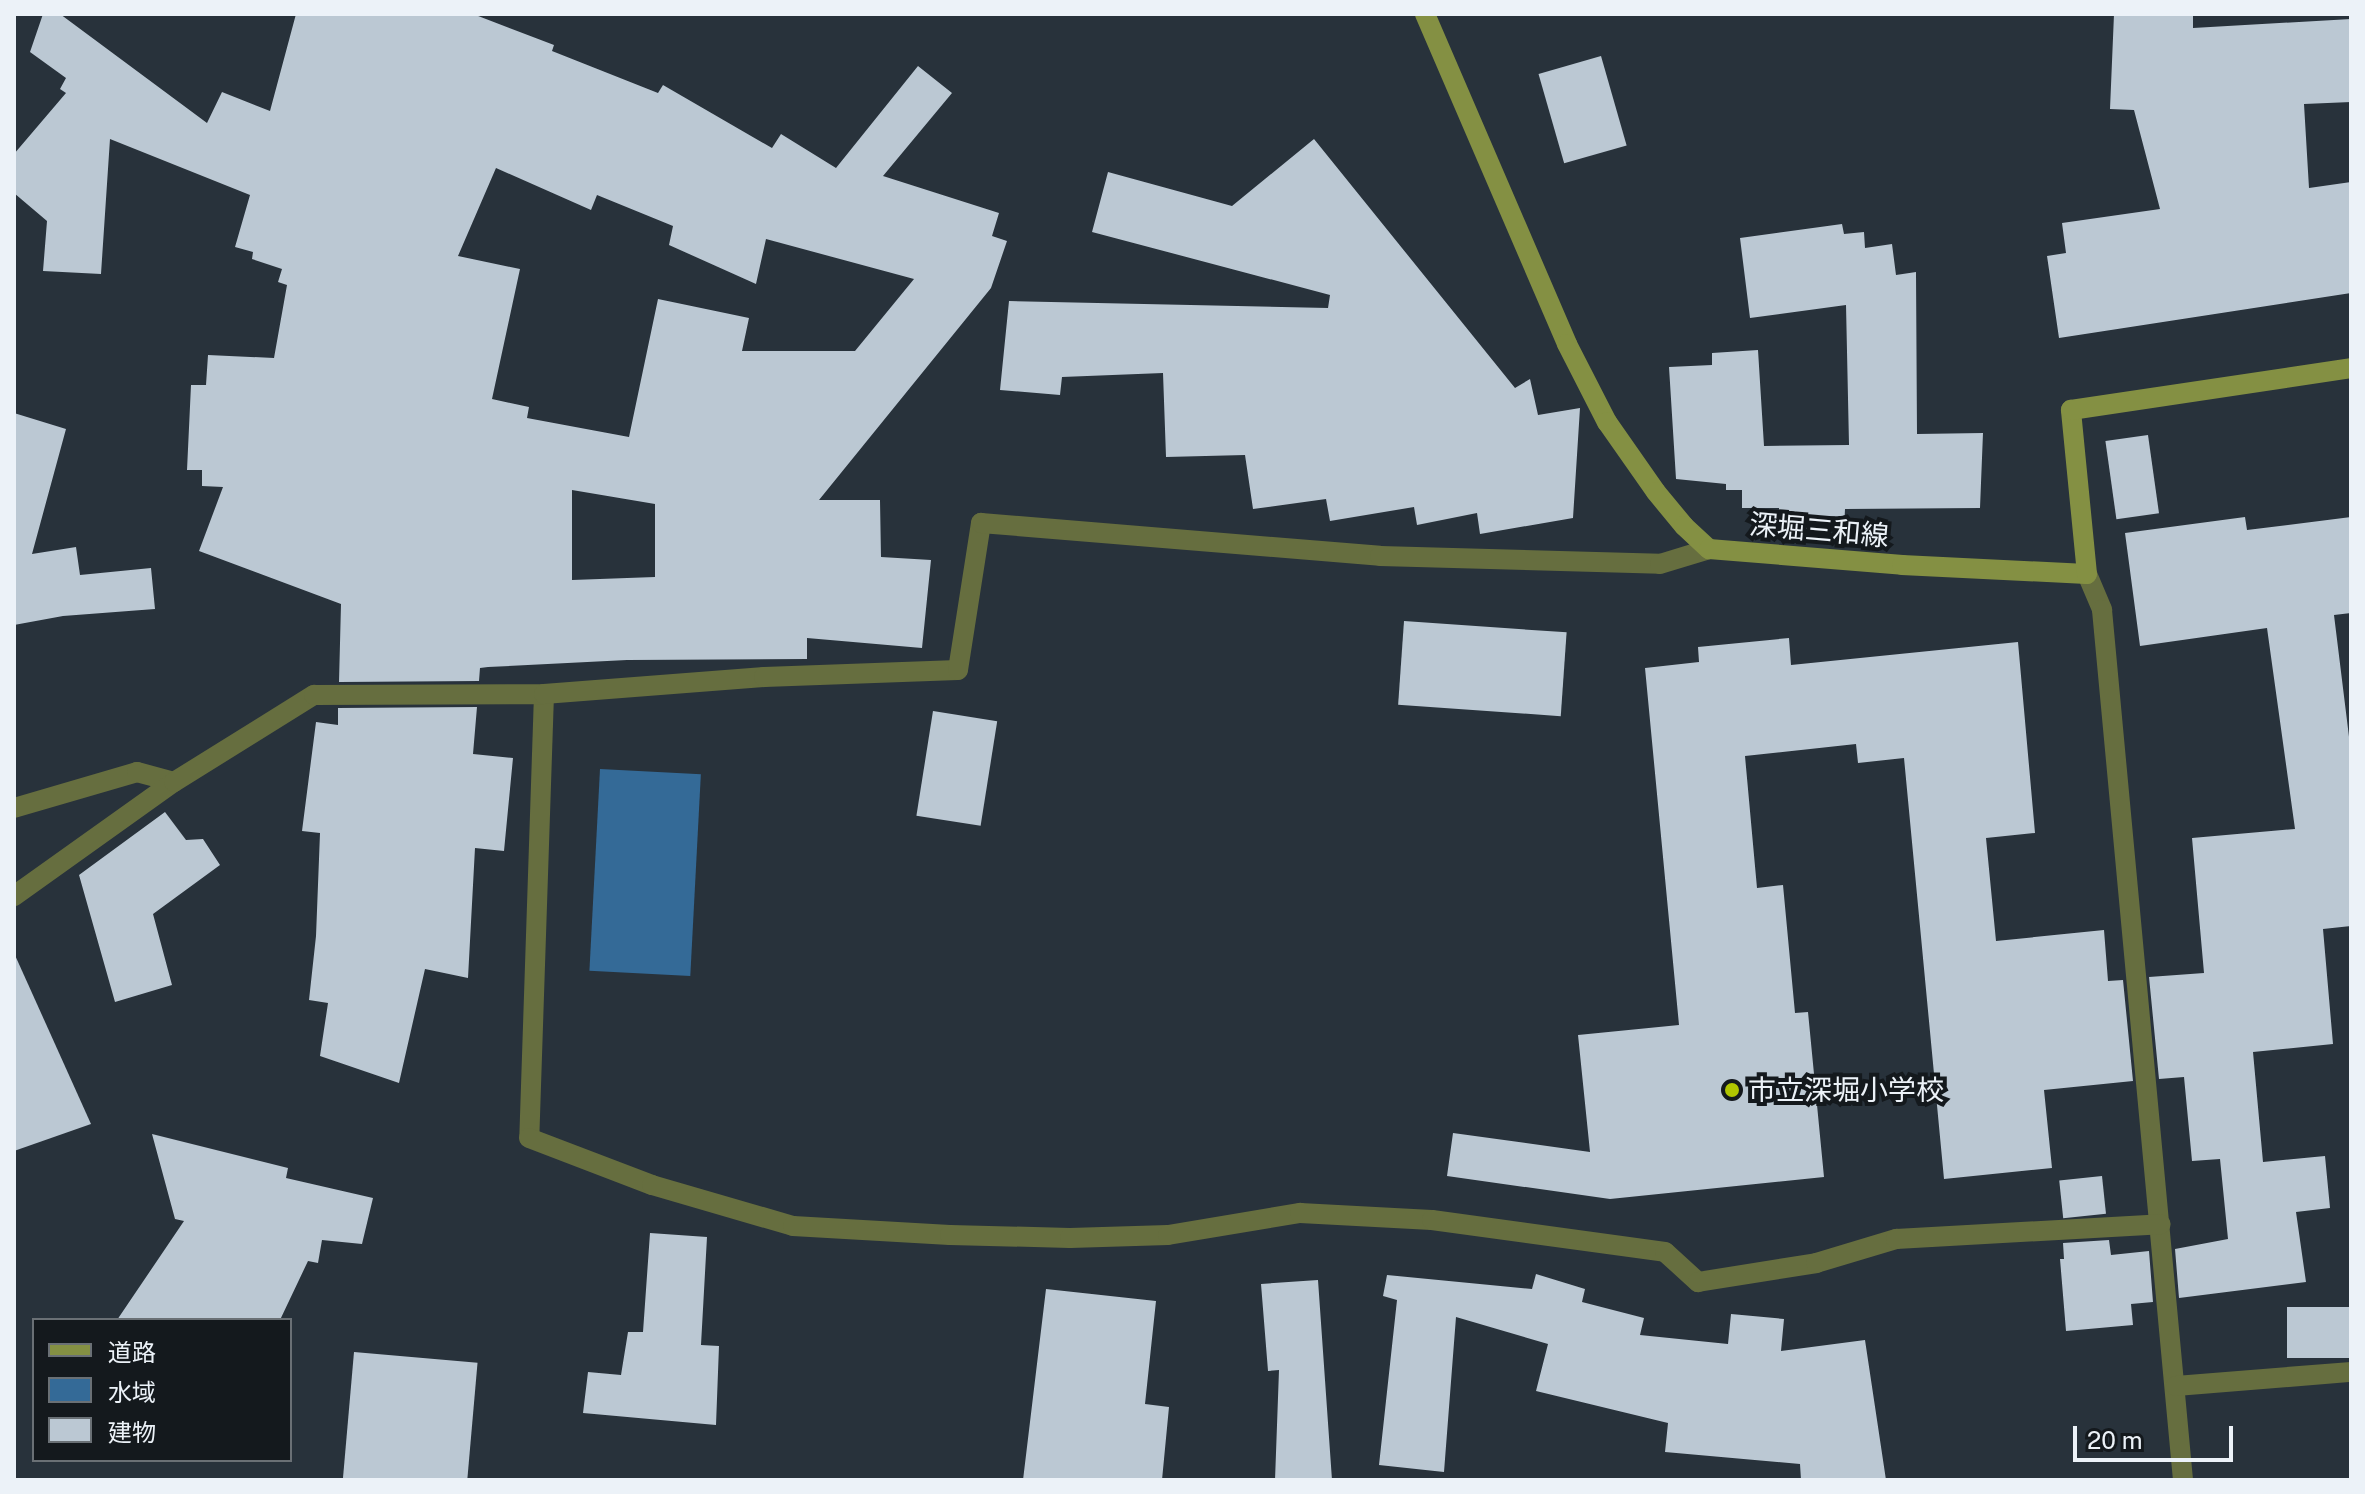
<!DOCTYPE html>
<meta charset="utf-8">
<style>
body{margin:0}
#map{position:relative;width:2365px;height:1494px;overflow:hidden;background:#28323b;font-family:"Public Sans","Noto Sans JP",sans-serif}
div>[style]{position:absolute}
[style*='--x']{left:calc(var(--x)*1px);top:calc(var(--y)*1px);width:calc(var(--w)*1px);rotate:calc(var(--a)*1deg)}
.water>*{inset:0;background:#346a97;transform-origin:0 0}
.building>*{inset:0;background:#bbc8d3;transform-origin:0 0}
.minor>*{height:20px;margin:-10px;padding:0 10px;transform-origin:10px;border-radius:10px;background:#666e3f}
.secondary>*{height:20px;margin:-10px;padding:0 10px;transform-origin:10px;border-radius:10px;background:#849043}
.dots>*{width:22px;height:22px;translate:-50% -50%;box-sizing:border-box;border:4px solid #14191d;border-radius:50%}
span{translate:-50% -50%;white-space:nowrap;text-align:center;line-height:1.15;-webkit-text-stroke:8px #14191d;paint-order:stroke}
.street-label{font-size:28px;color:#ecf2f8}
.poi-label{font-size:28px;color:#ecf2f8}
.left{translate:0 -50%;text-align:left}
.frame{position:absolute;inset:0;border:16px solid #ecf2f8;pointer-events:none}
.legend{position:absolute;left:32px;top:1318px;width:260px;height:144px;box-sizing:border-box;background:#14191d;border:2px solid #6a7075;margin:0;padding:10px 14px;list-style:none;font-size:24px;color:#ecf2f8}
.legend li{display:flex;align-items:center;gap:16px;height:40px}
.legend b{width:40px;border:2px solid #6a7075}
.scale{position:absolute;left:2073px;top:1426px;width:160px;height:36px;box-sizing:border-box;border:4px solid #ecf2f8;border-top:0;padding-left:10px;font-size:24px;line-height:28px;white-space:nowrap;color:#ecf2f8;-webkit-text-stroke:6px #14191d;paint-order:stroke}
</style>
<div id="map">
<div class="water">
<div style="left:600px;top:769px;width:101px;height:202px;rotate:3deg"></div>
</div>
<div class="building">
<div style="clip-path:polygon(evenodd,43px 14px,60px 14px,207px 123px,222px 92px,270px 111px,296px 14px,473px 14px,554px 45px,552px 51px,658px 93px,663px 85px,772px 148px,781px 134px,836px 168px,918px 66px,952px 93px,883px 176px,999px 213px,992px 236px,1007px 241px,991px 288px,819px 500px,880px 500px,881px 557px,931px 560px,922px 648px,807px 638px,807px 659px,627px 660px,488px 667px,480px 668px,479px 681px,339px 682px,341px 604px,199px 551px,223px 487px,202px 486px,202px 470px,187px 470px,191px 385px,206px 385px,208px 355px,274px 358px,287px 285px,278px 282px,282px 269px,252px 259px,253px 252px,235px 247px,250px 195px,110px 139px,101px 274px,43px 271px,47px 221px,14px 193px,14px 154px,66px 93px,60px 89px,66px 78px,30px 52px,43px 14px,496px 168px,591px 210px,597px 195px,673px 226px,669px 245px,756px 284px,766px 239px,914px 279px,855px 351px,742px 351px,749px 318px,658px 299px,629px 437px,527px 418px,529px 407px,492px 399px,520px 269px,458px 256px,496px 168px,43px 14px,572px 490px,655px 504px,655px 577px,572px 580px,572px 490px)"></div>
<div style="clip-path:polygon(2114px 14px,2193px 14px,2193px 28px,2351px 19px,2351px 102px,2304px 104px,2309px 188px,2351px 182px,2351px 293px,2059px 338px,2047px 256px,2066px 253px,2062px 223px,2160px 209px,2134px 110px,2110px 109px)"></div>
<div style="left:1601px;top:56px;width:93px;height:65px;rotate:74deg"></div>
<div style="clip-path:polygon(1314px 139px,1515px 388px,1530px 379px,1538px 415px,1580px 408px,1573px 518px,1480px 534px,1477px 513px,1417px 525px,1414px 507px,1330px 521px,1326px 499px,1253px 509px,1245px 455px,1166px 457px,1163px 373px,1062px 377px,1060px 395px,1000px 390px,1009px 301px,1328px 308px,1330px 295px,1092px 232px,1108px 172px,1232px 206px)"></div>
<div style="clip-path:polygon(1842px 224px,1844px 234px,1864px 232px,1865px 248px,1892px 244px,1896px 275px,1916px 272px,1917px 434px,1983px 433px,1980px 508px,1845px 509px,1844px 531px,1779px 530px,1779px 508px,1742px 508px,1742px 490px,1726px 490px,1726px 484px,1676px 479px,1669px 367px,1712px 365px,1712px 353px,1758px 350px,1764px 446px,1849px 445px,1846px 305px,1750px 318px,1740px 238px)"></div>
<div style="clip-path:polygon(14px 413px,66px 429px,32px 554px,76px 547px,80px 575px,151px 568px,155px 609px,63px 616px,14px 625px)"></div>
<div style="left:2148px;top:435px;width:79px;height:43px;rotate:82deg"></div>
<div style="clip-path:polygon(2245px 517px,2247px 530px,2351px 517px,2351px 613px,2334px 615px,2351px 753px,2351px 926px,2323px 929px,2333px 1044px,2253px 1052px,2263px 1162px,2325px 1156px,2330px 1208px,2296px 1212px,2306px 1282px,2179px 1298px,2175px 1249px,2228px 1239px,2220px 1159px,2192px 1161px,2184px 1077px,2159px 1079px,2149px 977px,2204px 973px,2192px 838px,2295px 829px,2267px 628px,2140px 646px,2125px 533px)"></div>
<div style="left:1404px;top:621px;width:163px;height:84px;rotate:4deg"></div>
<div style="clip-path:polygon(1789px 638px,1791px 665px,2018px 642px,2035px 833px,1986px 838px,1996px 941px,2104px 930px,2108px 981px,2123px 980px,2133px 1081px,2044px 1090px,2052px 1168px,1944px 1179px,1904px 758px,1858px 763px,1856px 744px,1745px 756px,1757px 888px,1783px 885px,1795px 1013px,1808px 1012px,1824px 1177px,1610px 1199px,1447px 1176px,1453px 1133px,1590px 1152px,1578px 1035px,1679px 1025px,1645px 668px,1699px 662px,1698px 647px)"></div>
<div style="clip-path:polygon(477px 707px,473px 754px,513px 758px,504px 851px,475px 848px,468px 978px,425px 969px,399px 1083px,320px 1056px,328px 1003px,309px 1000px,316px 936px,320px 833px,302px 831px,316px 722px,338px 725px,338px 708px)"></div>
<div style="left:933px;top:711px;width:65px;height:106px;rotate:9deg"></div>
<div style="clip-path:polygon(165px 812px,186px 840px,203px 839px,220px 865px,153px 914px,172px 985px,115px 1002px,79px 875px)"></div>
<div style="clip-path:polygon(14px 953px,91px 1124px,14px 1151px)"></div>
<div style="clip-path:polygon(152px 1134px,288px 1168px,286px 1178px,373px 1198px,362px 1244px,322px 1240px,318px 1263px,308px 1261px,280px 1320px,117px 1320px,184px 1221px,175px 1219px)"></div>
<div style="left:2102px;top:1176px;width:38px;height:43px;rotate:84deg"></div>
<div style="clip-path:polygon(650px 1233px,707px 1237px,701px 1345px,719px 1346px,716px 1425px,583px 1413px,588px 1372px,621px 1375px,628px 1332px,643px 1332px)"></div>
<div style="clip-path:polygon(2109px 1240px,2111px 1255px,2149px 1251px,2153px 1302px,2131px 1304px,2133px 1325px,2066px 1331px,2060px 1259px,2064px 1259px,2063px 1243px)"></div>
<div style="clip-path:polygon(1536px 1274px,1585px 1289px,1582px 1302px,1644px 1318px,1640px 1335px,1728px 1344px,1731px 1314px,1784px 1319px,1781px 1351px,1865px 1340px,1886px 1480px,1801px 1480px,1800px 1464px,1665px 1452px,1668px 1423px,1536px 1391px,1548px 1344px,1456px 1317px,1444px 1472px,1379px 1465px,1397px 1300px,1383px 1296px,1387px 1275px,1532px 1289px)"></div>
<div style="clip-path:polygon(1318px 1280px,1332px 1480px,1275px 1480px,1279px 1370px,1268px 1371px,1261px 1284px)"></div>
<div style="clip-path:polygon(1046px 1289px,1156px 1301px,1145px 1404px,1169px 1407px,1162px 1480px,1023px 1480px)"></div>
<div style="left:2351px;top:1307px;width:51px;height:64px;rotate:90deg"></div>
<div style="left:354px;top:1352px;width:124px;height:128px;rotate:5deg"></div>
</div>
<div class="minor">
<div style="--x:2087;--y:574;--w:39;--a:67"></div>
<div style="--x:2102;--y:610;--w:874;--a:84.68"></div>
<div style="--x:544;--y:694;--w:444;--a:91.9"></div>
<div style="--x:529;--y:1138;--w:132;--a:20.9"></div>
<div style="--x:652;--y:1185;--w:147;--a:16.2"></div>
<div style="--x:793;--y:1226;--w:157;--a:3.3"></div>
<div style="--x:950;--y:1235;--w:120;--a:1.4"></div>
<div style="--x:1070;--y:1238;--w:98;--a:-1.8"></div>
<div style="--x:1168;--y:1235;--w:134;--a:-9.5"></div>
<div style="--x:1300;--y:1213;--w:132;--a:3"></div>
<div style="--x:1432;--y:1220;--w:235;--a:7.8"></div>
<div style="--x:1665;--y:1252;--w:45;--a:42.3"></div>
<div style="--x:1698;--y:1282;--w:120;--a:-9.1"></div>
<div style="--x:1816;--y:1263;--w:84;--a:-16.7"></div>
<div style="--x:1896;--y:1239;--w:265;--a:-3.2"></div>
<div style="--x:14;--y:808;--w:128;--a:-16.3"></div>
<div style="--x:137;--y:772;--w:38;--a:15"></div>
<div style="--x:14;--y:896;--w:196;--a:-35.5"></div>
<div style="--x:174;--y:782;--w:165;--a:-31.9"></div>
<div style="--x:314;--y:695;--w:230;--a:-0.2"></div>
<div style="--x:544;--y:694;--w:221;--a:-4.4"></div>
<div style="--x:764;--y:677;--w:194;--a:-2.1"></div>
<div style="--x:958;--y:670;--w:149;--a:-81.1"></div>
<div style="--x:981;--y:523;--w:400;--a:4.7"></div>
<div style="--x:1380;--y:556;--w:280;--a:1.6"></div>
<div style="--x:1660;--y:564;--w:51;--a:-17"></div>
<div style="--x:2176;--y:1386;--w:176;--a:-4.6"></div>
</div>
<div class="secondary">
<div style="--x:1425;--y:14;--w:359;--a:66.7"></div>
<div style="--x:1567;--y:344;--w:88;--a:62.9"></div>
<div style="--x:1607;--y:422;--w:85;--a:55"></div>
<div style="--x:1656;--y:492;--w:44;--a:50.5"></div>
<div style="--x:1684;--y:526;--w:34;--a:43"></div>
<div style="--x:1709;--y:549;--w:194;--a:4.7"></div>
<div style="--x:1902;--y:565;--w:185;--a:2.8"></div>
<div style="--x:2087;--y:574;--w:165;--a:-95.6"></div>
<div style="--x:2071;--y:410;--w:283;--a:-8.5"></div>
</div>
<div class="dots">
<div style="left:1732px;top:1090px;background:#b0c500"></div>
</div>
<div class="street-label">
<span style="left:1819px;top:530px;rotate:5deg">深堀三和線</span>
</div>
<div class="poi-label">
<span class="left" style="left:1748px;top:1090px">市立深堀小学校</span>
</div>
<div class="frame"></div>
<ul class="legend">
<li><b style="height:10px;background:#849043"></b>道路</li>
<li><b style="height:22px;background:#346a97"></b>水域</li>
<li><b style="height:22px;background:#bbc8d3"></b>建物</li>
</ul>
<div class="scale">20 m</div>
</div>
